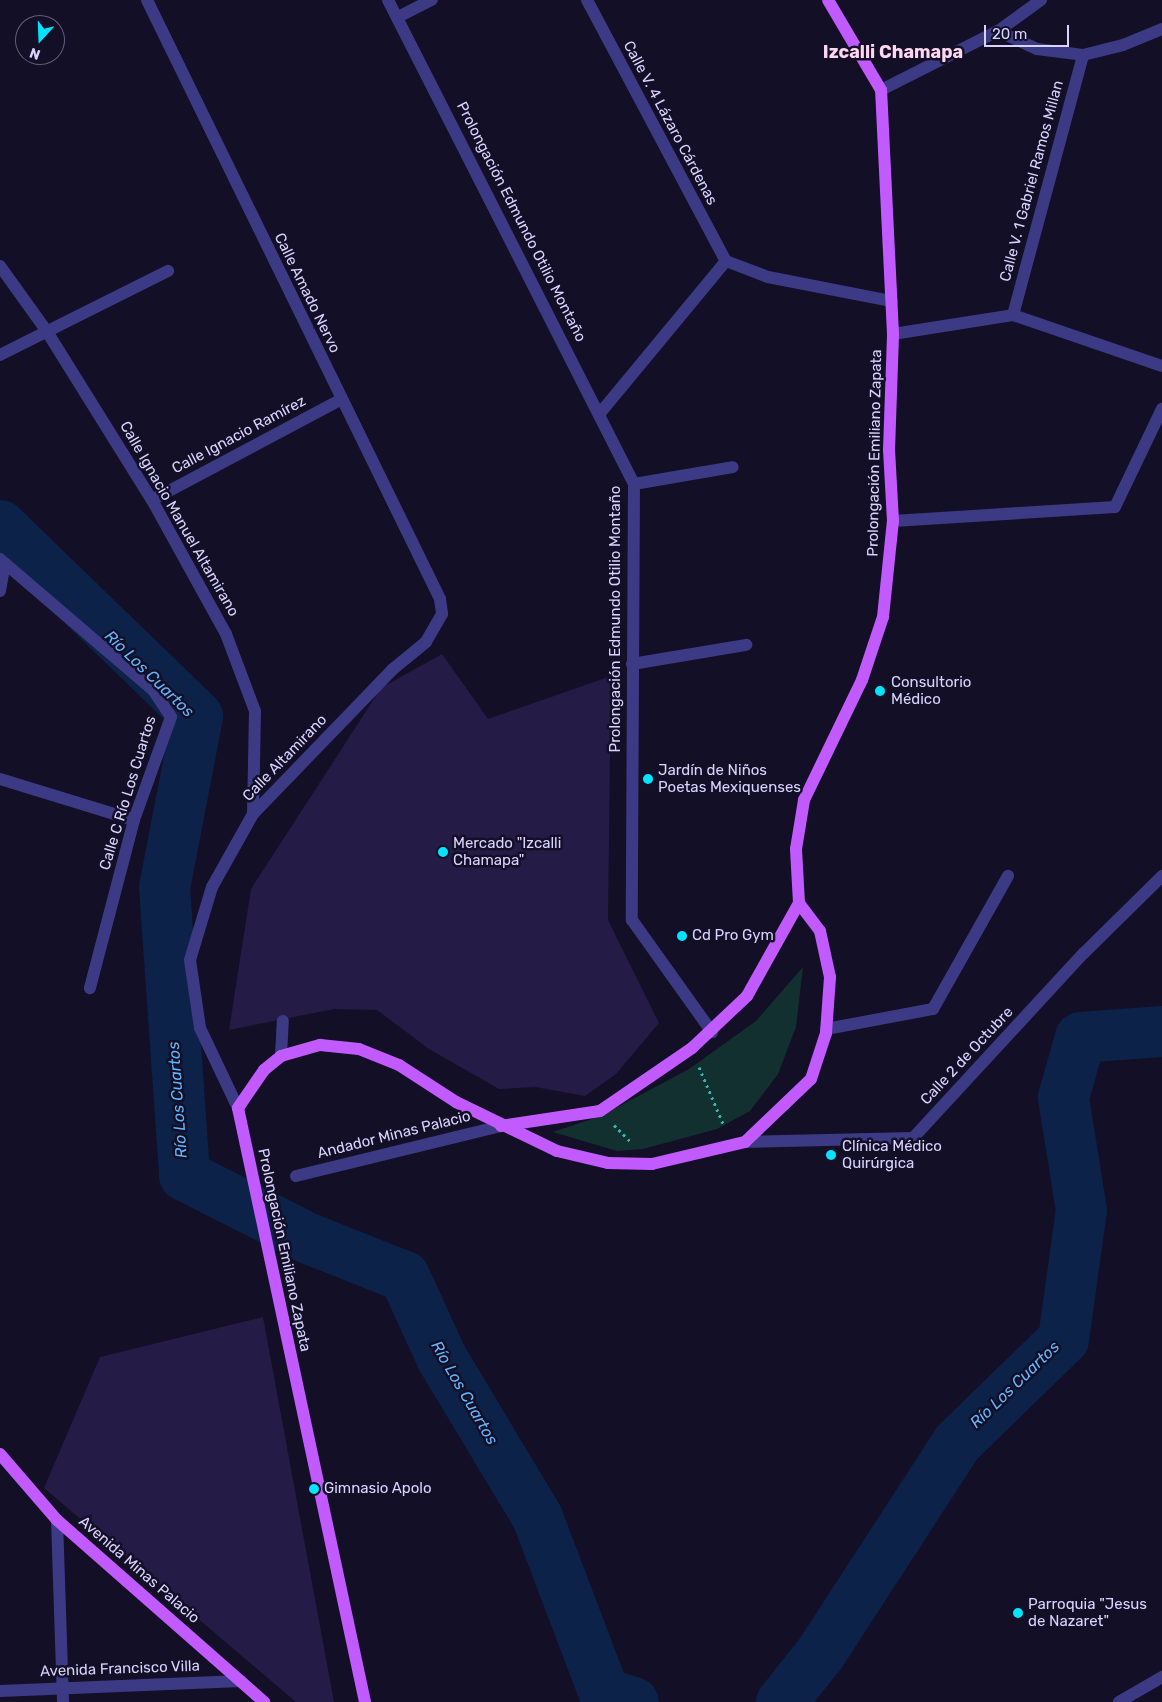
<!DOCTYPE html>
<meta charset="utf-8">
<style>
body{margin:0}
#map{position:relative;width:1162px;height:1702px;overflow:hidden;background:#130f26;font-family:Rubik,sans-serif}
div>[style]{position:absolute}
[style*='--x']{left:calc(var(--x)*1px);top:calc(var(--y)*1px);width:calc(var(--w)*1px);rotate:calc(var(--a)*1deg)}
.green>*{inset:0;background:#12302f}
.river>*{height:51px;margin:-25.5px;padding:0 25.5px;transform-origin:25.5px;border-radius:25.5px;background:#0c2248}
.building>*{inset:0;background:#241b47}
.path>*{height:3px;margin-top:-1.5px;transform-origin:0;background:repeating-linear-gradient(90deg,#2fb8b0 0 2.5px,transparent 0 6.5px)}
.minor>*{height:12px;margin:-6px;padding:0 6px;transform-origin:6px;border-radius:6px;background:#3d3a85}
.major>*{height:12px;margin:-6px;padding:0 6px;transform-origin:6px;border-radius:6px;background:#c25bff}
.dots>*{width:14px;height:14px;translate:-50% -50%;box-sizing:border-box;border:2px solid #130f26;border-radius:50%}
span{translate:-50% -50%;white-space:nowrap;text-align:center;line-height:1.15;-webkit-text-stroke:5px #130f26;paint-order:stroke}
.street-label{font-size:15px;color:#d9d4ff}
.poi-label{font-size:15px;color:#d9d4ff}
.left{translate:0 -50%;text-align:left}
.water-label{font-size:16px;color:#62b6ff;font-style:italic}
.quarter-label{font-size:18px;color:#ffd6f0;font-weight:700}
.north{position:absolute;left:15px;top:15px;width:50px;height:50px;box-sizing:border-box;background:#130f26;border:1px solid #625e7d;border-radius:50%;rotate:200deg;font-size:14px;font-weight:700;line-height:20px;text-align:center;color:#d9d4ff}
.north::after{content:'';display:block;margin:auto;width:18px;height:22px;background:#00e5ff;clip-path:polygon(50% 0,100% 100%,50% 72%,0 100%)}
.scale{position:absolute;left:984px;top:25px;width:85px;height:22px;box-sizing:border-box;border:2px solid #d9d4ff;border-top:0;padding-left:6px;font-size:15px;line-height:18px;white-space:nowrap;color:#d9d4ff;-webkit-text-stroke:4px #130f26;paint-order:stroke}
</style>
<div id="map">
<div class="green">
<div style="clip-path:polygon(803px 967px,796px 1027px,778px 1074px,750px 1111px,717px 1129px,643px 1149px,617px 1151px,553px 1132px,601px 1116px,689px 1069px,756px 1021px)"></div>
</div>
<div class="river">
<div style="--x:0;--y:525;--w:274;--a:44.1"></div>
<div style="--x:197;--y:716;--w:174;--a:100.9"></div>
<div style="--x:164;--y:887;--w:289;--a:86"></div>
<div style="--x:184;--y:1175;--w:139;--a:26.9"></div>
<div style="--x:308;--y:1238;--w:103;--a:21.6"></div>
<div style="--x:404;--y:1276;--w:89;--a:65.4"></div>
<div style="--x:441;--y:1357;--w:187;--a:59"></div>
<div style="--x:537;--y:1517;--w:188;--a:69.2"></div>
<div style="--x:604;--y:1693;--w:30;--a:17"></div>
<div style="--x:781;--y:1702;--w:63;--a:-51.5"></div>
<div style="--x:820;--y:1653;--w:252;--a:-57"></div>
<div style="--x:957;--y:1442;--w:148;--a:-44.2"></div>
<div style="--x:1063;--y:1339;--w:130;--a:-82.1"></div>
<div style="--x:1081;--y:1210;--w:114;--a:-99.1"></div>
<div style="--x:1063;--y:1097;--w:62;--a:-74.2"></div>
<div style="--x:1080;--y:1037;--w:82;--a:-4.2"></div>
</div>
<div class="building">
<div style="clip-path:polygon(442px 654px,488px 719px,611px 676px,608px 920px,659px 1023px,616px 1074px,585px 1096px,535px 1087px,499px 1089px,429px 1049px,377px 1010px,334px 1009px,229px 1030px,251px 889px,381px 688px)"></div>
<div style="clip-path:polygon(263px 1317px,334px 1702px,296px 1702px,44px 1488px,100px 1357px)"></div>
</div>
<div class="path">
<div style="--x:699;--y:1067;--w:64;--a:67"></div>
<div style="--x:614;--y:1125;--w:24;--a:45"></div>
</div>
<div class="minor">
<div style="--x:147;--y:0;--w:667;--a:63.93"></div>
<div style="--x:440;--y:599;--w:15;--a:82"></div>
<div style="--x:442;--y:614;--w:32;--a:120"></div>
<div style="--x:426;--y:642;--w:43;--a:140.7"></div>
<div style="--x:393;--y:669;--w:202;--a:134"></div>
<div style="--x:253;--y:814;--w:84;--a:119.3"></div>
<div style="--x:212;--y:887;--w:76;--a:106.8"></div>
<div style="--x:190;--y:960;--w:69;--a:81.6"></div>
<div style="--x:200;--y:1028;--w:89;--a:64.6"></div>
<div style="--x:388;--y:0;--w:543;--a:63.06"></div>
<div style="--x:634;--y:484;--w:436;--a:90.3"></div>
<div style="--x:632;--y:920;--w:138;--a:54.5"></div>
<div style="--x:587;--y:0;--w:296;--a:62"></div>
<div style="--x:398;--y:17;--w:38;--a:-27"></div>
<div style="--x:998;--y:31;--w:43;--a:24.8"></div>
<div style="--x:1037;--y:49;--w:46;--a:7.4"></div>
<div style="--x:1083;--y:55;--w:41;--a:-14"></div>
<div style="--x:1123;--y:45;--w:42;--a:-22.3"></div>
<div style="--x:881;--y:90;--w:131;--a:-26.8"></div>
<div style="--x:998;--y:31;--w:53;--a:-35.8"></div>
<div style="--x:726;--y:261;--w:45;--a:20.9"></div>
<div style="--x:768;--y:277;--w:126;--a:11"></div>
<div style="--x:0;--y:266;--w:79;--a:54.3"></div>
<div style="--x:46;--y:330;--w:200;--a:58.1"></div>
<div style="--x:152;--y:500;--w:153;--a:61.1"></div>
<div style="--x:226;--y:634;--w:82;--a:69.4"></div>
<div style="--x:255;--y:711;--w:103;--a:91.1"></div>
<div style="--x:1013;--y:315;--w:269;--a:-74.9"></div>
<div style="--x:893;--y:334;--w:121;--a:-9"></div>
<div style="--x:1013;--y:315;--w:157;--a:18.9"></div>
<div style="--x:0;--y:355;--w:188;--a:-26.6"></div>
<div style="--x:601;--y:412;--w:196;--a:-50.4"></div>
<div style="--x:634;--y:484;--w:100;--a:-9.7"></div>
<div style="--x:152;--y:500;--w:213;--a:-28"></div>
<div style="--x:893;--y:521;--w:222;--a:-3.6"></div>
<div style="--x:1115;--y:507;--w:109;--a:-64.4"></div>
<div style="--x:0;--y:559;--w:201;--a:40.6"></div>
<div style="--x:153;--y:690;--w:32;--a:56"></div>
<div style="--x:171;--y:717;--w:109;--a:109.8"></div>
<div style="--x:134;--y:820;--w:174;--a:104.7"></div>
<div style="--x:0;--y:591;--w:28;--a:-80"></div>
<div style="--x:632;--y:664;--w:116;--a:-9.5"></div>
<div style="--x:0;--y:779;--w:140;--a:17"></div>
<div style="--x:826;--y:1029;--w:109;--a:-10.6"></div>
<div style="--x:933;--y:1009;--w:153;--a:-60.6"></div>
<div style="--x:281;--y:1056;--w:35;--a:-87"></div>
<div style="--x:745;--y:1142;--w:168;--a:-1.4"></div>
<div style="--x:913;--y:1138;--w:252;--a:-47.3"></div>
<div style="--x:1084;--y:953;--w:110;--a:-44.6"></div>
<div style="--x:296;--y:1176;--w:211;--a:-13.7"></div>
<div style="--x:57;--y:1520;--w:182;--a:88.1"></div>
<div style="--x:0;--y:1691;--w:241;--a:-2.4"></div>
<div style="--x:1119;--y:1702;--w:50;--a:-30.2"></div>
</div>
<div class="major">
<div style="--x:501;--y:1126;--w:100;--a:-8.6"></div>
<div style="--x:600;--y:1111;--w:112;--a:-34.4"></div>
<div style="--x:692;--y:1048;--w:76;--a:-43.4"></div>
<div style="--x:747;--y:996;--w:107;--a:-60.8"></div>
<div style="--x:0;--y:1454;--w:87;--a:49.2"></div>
<div style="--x:57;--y:1520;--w:276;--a:41.3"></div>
<div style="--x:365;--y:1702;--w:607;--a:-102.07"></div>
<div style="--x:238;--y:1108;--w:46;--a:-55.6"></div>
<div style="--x:264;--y:1070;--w:22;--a:-39"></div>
<div style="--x:281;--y:1056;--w:41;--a:-15.8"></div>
<div style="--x:320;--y:1045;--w:39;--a:6"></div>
<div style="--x:359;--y:1049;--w:43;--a:21.8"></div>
<div style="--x:399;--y:1065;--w:68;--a:33"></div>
<div style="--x:456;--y:1102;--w:112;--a:25.9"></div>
<div style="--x:557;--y:1151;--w:52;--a:13.2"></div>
<div style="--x:608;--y:1163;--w:44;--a:1.3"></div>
<div style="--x:652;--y:1164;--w:96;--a:-13.3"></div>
<div style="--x:745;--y:1142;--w:91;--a:-43.7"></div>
<div style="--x:811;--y:1079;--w:48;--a:-71.9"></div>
<div style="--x:826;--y:1033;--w:56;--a:-85.9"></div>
<div style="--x:830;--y:977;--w:47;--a:-102.3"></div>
<div style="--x:820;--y:931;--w:35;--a:-127"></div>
<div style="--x:799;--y:903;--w:54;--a:-93.2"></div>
<div style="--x:796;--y:849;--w:50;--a:-80.7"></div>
<div style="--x:804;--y:800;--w:133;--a:-64.2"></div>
<div style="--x:862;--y:680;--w:66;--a:-71.6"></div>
<div style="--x:883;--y:617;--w:97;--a:-84.1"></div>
<div style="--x:893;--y:521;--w:71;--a:-93.2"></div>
<div style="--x:889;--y:450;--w:116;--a:-88"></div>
<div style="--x:893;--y:334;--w:244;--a:-92.8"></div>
<div style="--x:881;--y:90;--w:104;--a:-120.5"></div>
</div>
<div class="dots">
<div style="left:880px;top:691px;background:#00e5ff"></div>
<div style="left:648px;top:779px;background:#00e5ff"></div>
<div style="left:443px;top:852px;background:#00e5ff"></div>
<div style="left:682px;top:936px;background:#00e5ff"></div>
<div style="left:831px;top:1155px;background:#00e5ff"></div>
<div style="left:314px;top:1489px;background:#00e5ff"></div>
<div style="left:1018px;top:1613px;background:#00e5ff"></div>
</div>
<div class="street-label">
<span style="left:670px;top:123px;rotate:62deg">Calle V. 4 Lázaro Cárdenas</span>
<span style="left:1032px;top:181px;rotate:-75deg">Calle V. 1 Gabriel Ramos Millan</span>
<span style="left:521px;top:222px;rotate:63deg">Prolongación Edmundo Otilio Montaño</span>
<span style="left:307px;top:293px;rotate:64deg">Calle Amado Nervo</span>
<span style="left:239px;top:435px;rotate:-28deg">Calle Ignacio Ramírez</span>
<span style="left:875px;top:453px;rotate:-89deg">Prolongación Emiliano Zapata</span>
<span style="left:179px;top:519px;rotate:60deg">Calle Ignacio Manuel Altamirano</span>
<span style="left:616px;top:619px;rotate:-90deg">Prolongación Edmundo Otilio Montaño</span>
<span style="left:285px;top:758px;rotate:-46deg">Calle Altamirano</span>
<span style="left:128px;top:793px;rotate:-73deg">Calle C Río Los Cuartos</span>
<span style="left:967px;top:1056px;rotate:-47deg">Calle 2 de Octubre</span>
<span style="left:394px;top:1135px;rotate:-14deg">Andador Minas Palacio</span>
<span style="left:284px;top:1250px;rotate:78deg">Prolongación Emiliano Zapata</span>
<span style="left:139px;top:1570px;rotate:41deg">Avenida Minas Palacio</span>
<span style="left:120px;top:1669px;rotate:-2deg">Avenida Francisco Villa</span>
</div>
<div class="poi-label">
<span class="left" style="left:891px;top:691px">Consultorio<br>Médico</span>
<span class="left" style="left:658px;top:779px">Jardín de Niños<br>Poetas Mexiquenses</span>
<span class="left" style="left:453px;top:852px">Mercado "Izcalli<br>Chamapa"</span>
<span class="left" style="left:692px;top:936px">Cd Pro Gym</span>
<span class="left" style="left:842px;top:1155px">Clínica Médico<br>Quirúrgica</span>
<span class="left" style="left:324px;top:1489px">Gimnasio Apolo</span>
<span class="left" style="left:1028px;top:1613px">Parroquia "Jesus<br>de Nazaret"</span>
</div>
<div class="water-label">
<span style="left:149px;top:674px;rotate:44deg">Río Los Cuartos</span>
<span style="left:178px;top:1100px;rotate:-94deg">Río Los Cuartos</span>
<span style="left:1015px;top:1385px;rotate:-44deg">Río Los Cuartos</span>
<span style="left:464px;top:1393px;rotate:60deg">Río Los Cuartos</span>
</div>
<div class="quarter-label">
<span style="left:893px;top:52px">Izcalli Chamapa</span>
</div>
<div class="north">N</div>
<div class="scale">20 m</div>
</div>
